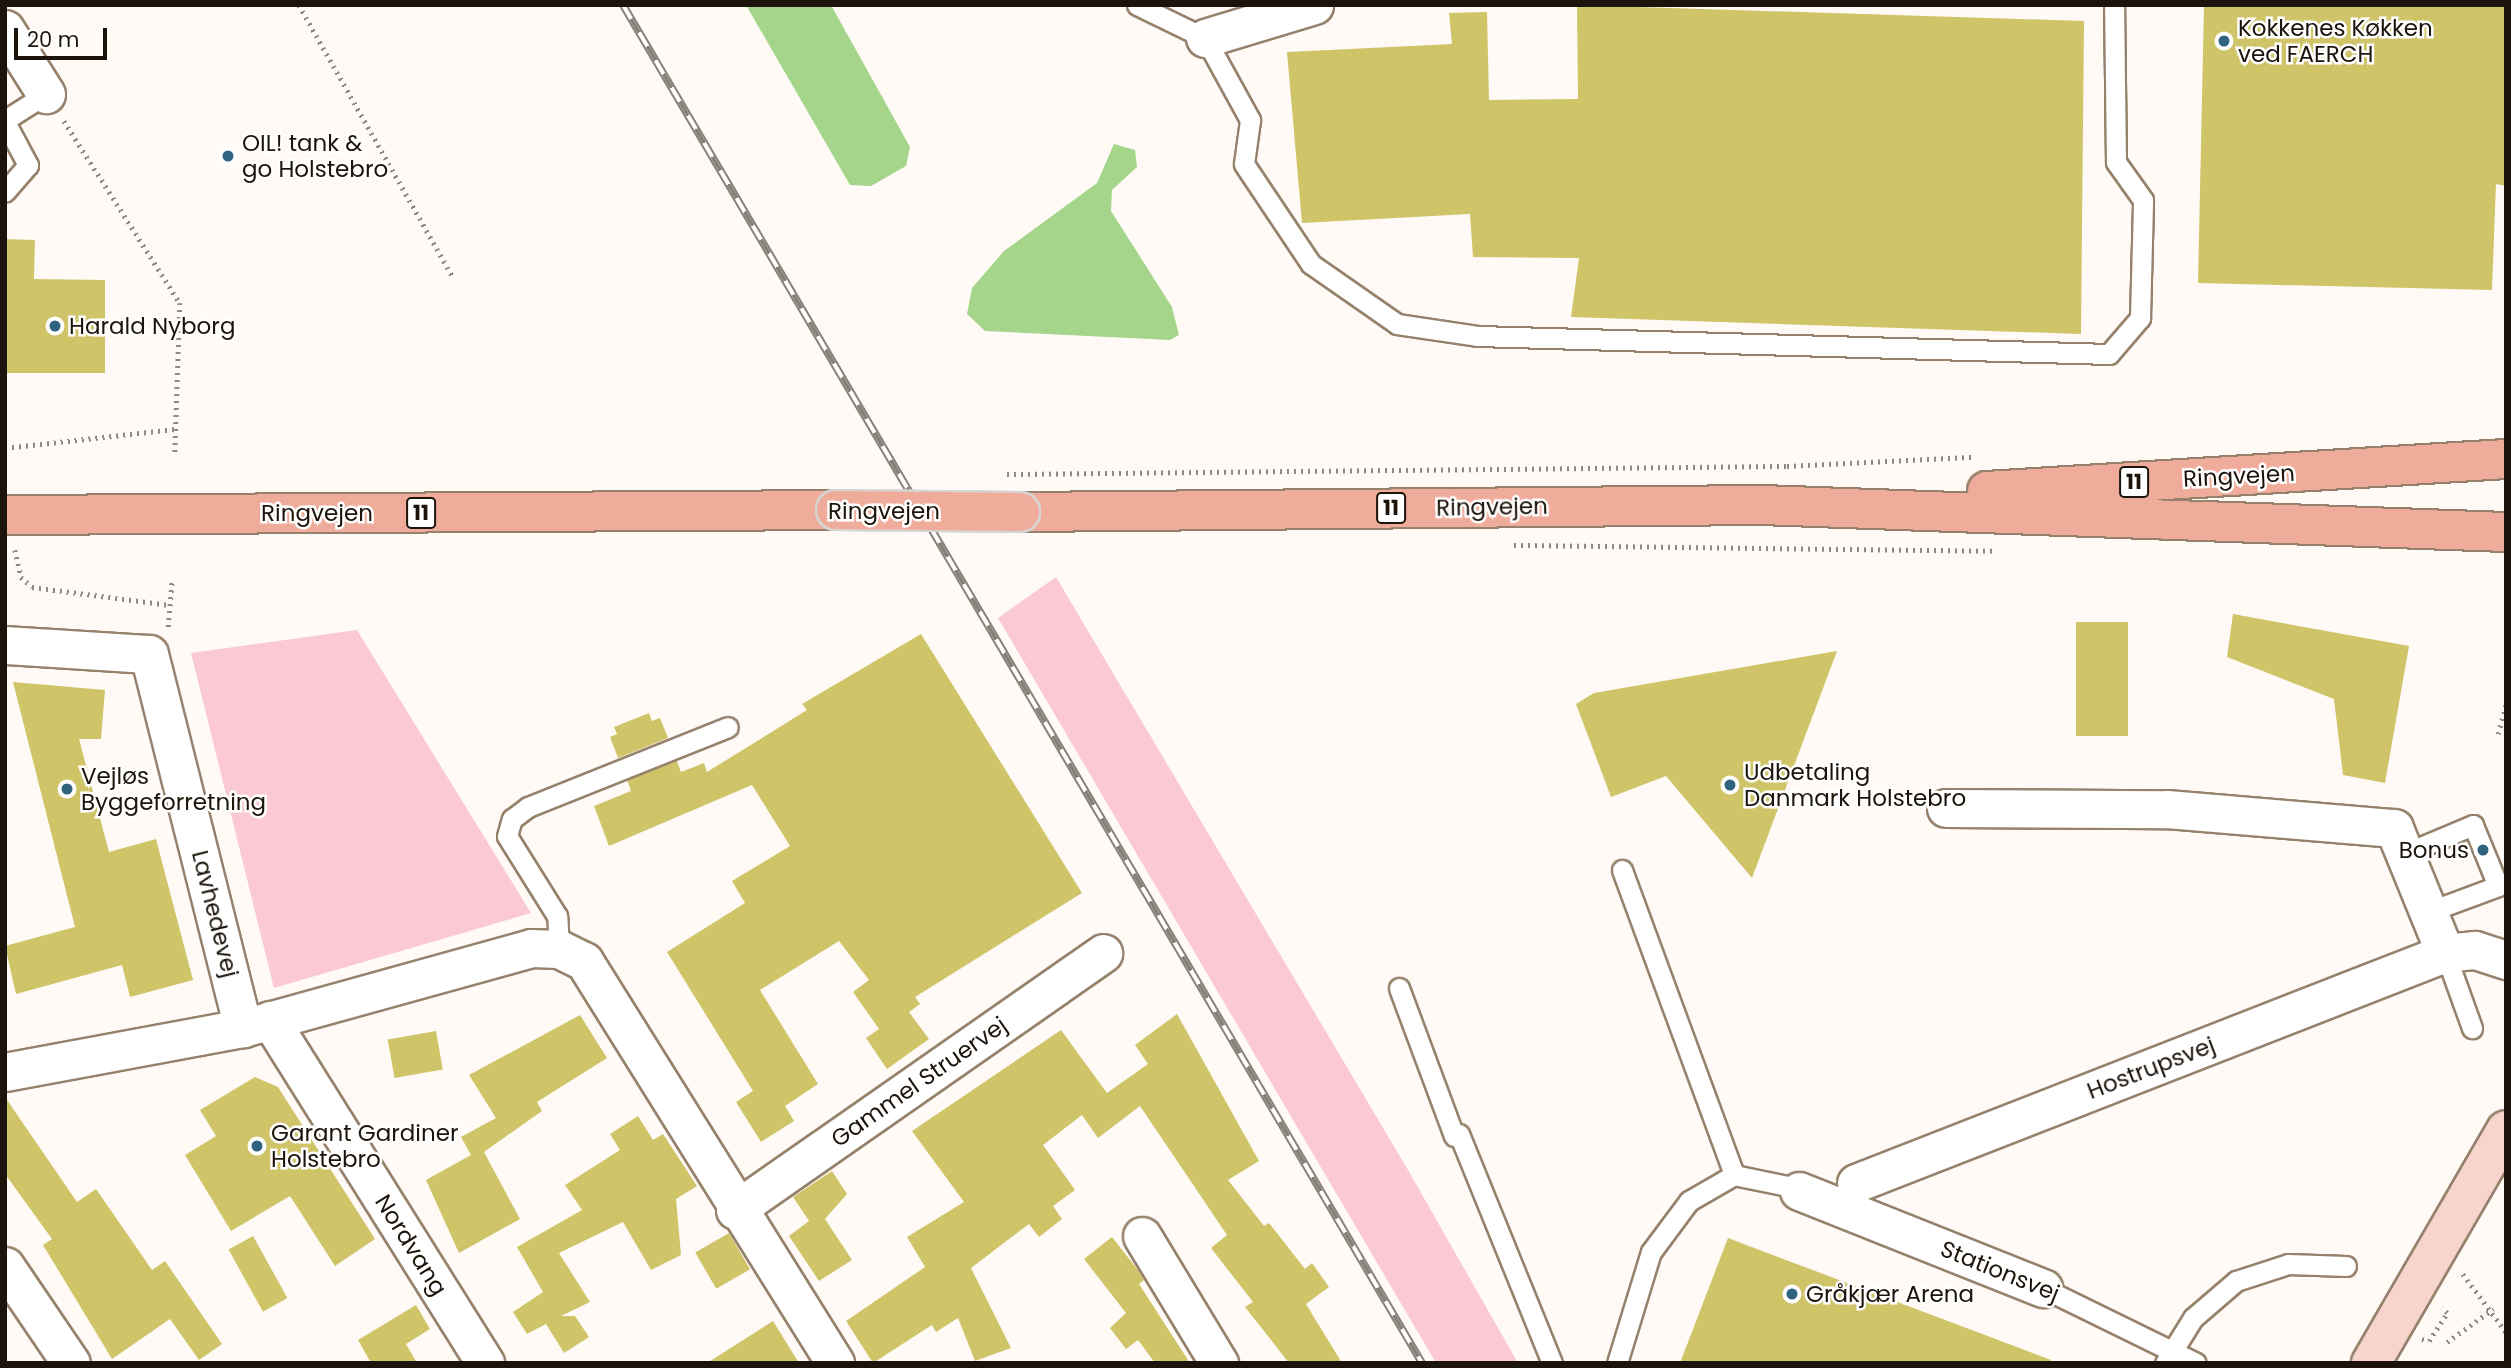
<!DOCTYPE html>
<meta charset="utf-8">
<style>
body{margin:0}
#map{position:relative;width:2511px;height:1368px;overflow:hidden;background:#fffaf6;font-family:Poppins,sans-serif}
div>[style]{position:absolute}
[style*='--x']{left:calc(var(--x)*1px);top:calc(var(--y)*1px);width:calc(var(--w)*1px);rotate:calc(var(--a)*1deg)}
.green>*{inset:0;background:#fac9d4}
.water>*{inset:0;background:#a4d58a}
.building>*{inset:0;background:#d0c469;transform-origin:0 0}
.path>*{height:4.5px;margin-top:-2.25px;transform-origin:0;background:repeating-linear-gradient(90deg,#908983 0 2px,transparent 0 7px)}
.roads{filter:drop-shadow(2px 0 #96826c) drop-shadow(-2px 0 #96826c) drop-shadow(0 2px #96826c) drop-shadow(0 -2px #96826c)}
.lane>*{height:19px;margin:-9.5px;padding:0 9.5px;transform-origin:9.5px;border-radius:9.5px;background:#fff}
.street>*{height:37px;margin:-18.5px;padding:0 18.5px;transform-origin:18.5px;border-radius:18.5px;background:#fff}
.secondary>*{height:38px;margin:-19px;padding:0 19px;transform-origin:19px;border-radius:19px;background:#f7d5cc}
.primary>*{height:38px;margin:-19px;padding:0 19px;transform-origin:19px;border-radius:19px;background:#efac9a}
.rail>*{height:8px;margin-top:-4px;transform-origin:0;background:repeating-linear-gradient(90deg,#fff 0 16px,#87817a 0 32px);box-sizing:border-box;border-block:2px solid #87817a}
.bridges{filter:drop-shadow(2px 0 #d6d5d3) drop-shadow(-2px 0 #d6d5d3) drop-shadow(0 2px #d6d5d3) drop-shadow(0 -2px #d6d5d3)}
.primary-bridge>*{height:38px;margin:-19px;padding:0 19px;transform-origin:19px;border-radius:19px;background:#efac9a}
.dots>*{width:19px;height:19px;translate:-50% -50%;box-sizing:border-box;border:4px solid #fff;border-radius:50%}
span{translate:-50% -50%;white-space:nowrap;text-align:center;line-height:1.15;-webkit-text-stroke:5px #fff;paint-order:stroke}
.shield-label span{padding:2px 5px;background:#fff;border:2px solid;border-radius:5px;-webkit-text-stroke-width:0}
.shield-label{font-size:21px;color:#1c140b;font-weight:700}
.poi-label{font-size:23px;color:#1c140b}
.left{translate:0 -50%;text-align:left}
.right{translate:-100% -50%;text-align:right}
.street-label{font-size:23px;color:#1c140b}
.frame{position:absolute;inset:0;border:7px solid #1c140b;pointer-events:none}
.scale{position:absolute;left:14px;top:28px;width:93px;height:32px;box-sizing:border-box;border:4px solid #1c140b;border-top:0;padding-left:9px;font-size:21px;line-height:24px;white-space:nowrap;color:#1c140b;-webkit-text-stroke:5px #fff;paint-order:stroke}
</style>
<div id="map">
<div class="green">
<div style="clip-path:polygon(1056px 577px,1408px 1170px,1518px 1363px,1436px 1363px,998px 618px)"></div>
<div style="clip-path:polygon(357px 630px,531px 913px,274px 988px,191px 653px)"></div>
</div>
<div class="water">
<div style="clip-path:polygon(746px 5px,831px 5px,910px 147px,906px 166px,871px 186px,850px 185px)"></div>
<div style="clip-path:polygon(1114px 144px,1135px 150px,1137px 167px,1112px 190px,1111px 211px,1172px 307px,1179px 335px,1170px 340px,985px 331px,967px 314px,972px 288px,1004px 251px,1097px 183px)"></div>
</div>
<div class="building">
<div style="clip-path:polygon(1577px 5px,2084px 21px,2081px 334px,1571px 317px,1579px 258px,1473px 257px,1470px 214px,1302px 223px,1287px 52px,1452px 44px,1449px 13px,1487px 12px,1489px 100px,1578px 99px)"></div>
<div style="clip-path:polygon(2204px 5px,2506px 5px,2506px 186px,2496px 184px,2492px 290px,2198px 283px)"></div>
<div style="clip-path:polygon(5px 239px,35px 240px,34px 279px,105px 280px,105px 373px,5px 373px)"></div>
<div style="clip-path:polygon(2233px 614px,2409px 646px,2385px 783px,2343px 775px,2334px 699px,2227px 657px)"></div>
<div style="left:2076px;top:622px;width:52px;height:114px"></div>
<div style="clip-path:polygon(921px 634px,1082px 893px,915px 997px,920px 1004px,909px 1012px,929px 1039px,887px 1069px,866px 1038px,879px 1029px,853px 992px,869px 980px,839px 941px,760px 990px,818px 1084px,785px 1106px,794px 1121px,761px 1142px,736px 1102px,753px 1091px,667px 952px,745px 903px,732px 881px,790px 846px,752px 785px,609px 846px,594px 806px,631px 791px,627px 780px,677px 761px,681px 772px,704px 763px,707px 772px,807px 710px,802px 704px)"></div>
<div style="clip-path:polygon(1837px 651px,1752px 878px,1666px 776px,1611px 797px,1576px 704px,1594px 693px)"></div>
<div style="clip-path:polygon(13px 682px,105px 690px,101px 739px,79px 739px,109px 852px,156px 839px,193px 980px,130px 997px,122px 965px,16px 994px,5px 946px,75px 927px)"></div>
<div style="clip-path:polygon(649px 713px,652px 721px,660px 718px,668px 738px,618px 758px,610px 737px,617px 734px,614px 727px)"></div>
<div style="clip-path:polygon(1177px 1014px,1259px 1161px,1228px 1180px,1264px 1226px,1269px 1223px,1305px 1269px,1312px 1263px,1329px 1287px,1306px 1304px,1342px 1363px,1289px 1363px,1245px 1307px,1253px 1302px,1211px 1248px,1227px 1235px,1140px 1106px,1098px 1138px,1082px 1115px,1043px 1145px,1075px 1190px,1053px 1206px,1062px 1219px,1039px 1237px,1029px 1224px,971px 1268px,1011px 1348px,975px 1361px,958px 1318px,936px 1332px,932px 1325px,873px 1363px,846px 1321px,925px 1267px,907px 1237px,964px 1202px,912px 1131px,1061px 1030px,1107px 1093px,1148px 1064px,1135px 1045px)"></div>
<div style="clip-path:polygon(580px 1015px,607px 1058px,537px 1102px,542px 1111px,484px 1152px,520px 1219px,459px 1253px,426px 1180px,471px 1155px,461px 1137px,496px 1118px,469px 1075px)"></div>
<div style="left:436px;top:1031px;width:39px;height:49px;rotate:80deg"></div>
<div style="clip-path:polygon(255px 1077px,278px 1087px,375px 1239px,335px 1266px,290px 1196px,231px 1231px,185px 1155px,216px 1136px,200px 1110px)"></div>
<div style="clip-path:polygon(5px 1097px,77px 1202px,96px 1189px,152px 1270px,165px 1261px,222px 1344px,199px 1360px,170px 1319px,112px 1359px,43px 1245px,52px 1239px,5px 1174px)"></div>
<div style="clip-path:polygon(638px 1116px,653px 1140px,663px 1134px,697px 1186px,676px 1199px,681px 1255px,651px 1270px,623px 1222px,559px 1253px,590px 1302px,561px 1316px,575px 1316px,589px 1337px,564px 1353px,546px 1324px,527px 1334px,513px 1312px,543px 1292px,517px 1247px,582px 1210px,565px 1185px,620px 1150px,610px 1134px)"></div>
<div style="clip-path:polygon(832px 1171px,847px 1194px,825px 1219px,852px 1260px,819px 1281px,789px 1236px,809px 1221px,793px 1197px)"></div>
<div style="left:729px;top:1233px;width:42px;height:39px;rotate:60deg"></div>
<div style="left:253px;top:1236px;width:71px;height:28px;rotate:61deg"></div>
<div style="clip-path:polygon(1112px 1237px,1138px 1270px,1144px 1280px,1139px 1284px,1190px 1363px,1155px 1363px,1138px 1340px,1126px 1349px,1110px 1328px,1126px 1313px,1084px 1259px)"></div>
<div style="clip-path:polygon(1728px 1238px,2051px 1360px,2051px 1363px,1680px 1363px)"></div>
<div style="clip-path:polygon(416px 1305px,430px 1329px,406px 1344px,417px 1363px,371px 1363px,358px 1340px)"></div>
<div style="clip-path:polygon(773px 1321px,799px 1363px,707px 1363px)"></div>
</div>
<div class="path">
<div style="--x:299;--y:5;--w:313;--a:60.5"></div>
<div style="--x:64;--y:121;--w:216;--a:57.5"></div>
<div style="--x:180;--y:303;--w:152;--a:91.9"></div>
<div style="--x:5;--y:448;--w:171;--a:-6.4"></div>
<div style="--x:1007;--y:474;--w:780;--a:-0.59"></div>
<div style="--x:1787;--y:466;--w:187;--a:-2.8"></div>
<div style="--x:1514;--y:545;--w:478;--a:0.7"></div>
<div style="--x:15;--y:550;--w:28;--a:77"></div>
<div style="--x:21;--y:577;--w:15;--a:42"></div>
<div style="--x:32;--y:587;--w:139;--a:7.4"></div>
<div style="--x:168;--y:627;--w:48;--a:-85.2"></div>
<div style="--x:2498;--y:734;--w:31;--a:-75"></div>
<div style="--x:2463;--y:1274;--w:72;--a:53.4"></div>
<div style="--x:2422;--y:1339;--w:7;--a:16"></div>
<div style="--x:2429;--y:1341;--w:33;--a:-57"></div>
<div style="--x:2447;--y:1313;--w:7;--a:-135"></div>
<div style="--x:2447;--y:1342;--w:57;--a:-35.7"></div>
</div>
<div class="roads">
<div class="lane">
<div style="--x:1137;--y:5;--w:76;--a:25.9"></div>
<div style="--x:1205;--y:38;--w:94;--a:61.2"></div>
<div style="--x:1250;--y:120;--w:44;--a:97.8"></div>
<div style="--x:1244;--y:164;--w:120;--a:56.2"></div>
<div style="--x:1311;--y:264;--w:105;--a:34.9"></div>
<div style="--x:1397;--y:324;--w:81;--a:8.5"></div>
<div style="--x:1477;--y:336;--w:632;--a:1.63"></div>
<div style="--x:2109;--y:354;--w:48;--a:-49.3"></div>
<div style="--x:2140;--y:318;--w:118;--a:-88.5"></div>
<div style="--x:2143;--y:200;--w:47;--a:-125.4"></div>
<div style="--x:2116;--y:162;--w:157;--a:-90.7"></div>
<div style="--x:5;--y:120;--w:49;--a:-32.4"></div>
<div style="--x:5;--y:122;--w:49;--a:61.9"></div>
<div style="--x:28;--y:165;--w:35;--a:131"></div>
<div style="--x:2404;--y:854;--w:75;--a:-22.8"></div>
<div style="--x:2473;--y:825;--w:66;--a:67.7"></div>
<div style="--x:2498;--y:886;--w:75;--a:159.6"></div>
<div style="--x:1622;--y:870;--w:325;--a:69.8"></div>
<div style="--x:1734;--y:1175;--w:75;--a:11.6"></div>
<div style="--x:559;--y:949;--w:33;--a:-93"></div>
<div style="--x:557;--y:916;--w:94;--a:-122"></div>
<div style="--x:507;--y:836;--w:18;--a:-74"></div>
<div style="--x:512;--y:819;--w:20;--a:-37"></div>
<div style="--x:528;--y:807;--w:215;--a:-21.8"></div>
<div style="--x:2445;--y:953;--w:80;--a:70.2"></div>
<div style="--x:1399;--y:988;--w:158;--a:69.6"></div>
<div style="--x:1459;--y:1134;--w:247;--a:67.9"></div>
<div style="--x:2043;--y:1288;--w:170;--a:26.1"></div>
<div style="--x:1617;--y:1363;--w:116;--a:-73"></div>
<div style="--x:1651;--y:1252;--w:64;--a:-53.3"></div>
<div style="--x:1689;--y:1201;--w:52;--a:-30"></div>
<div style="--x:2165;--y:1363;--w:53;--a:-58.1"></div>
<div style="--x:2193;--y:1318;--w:57;--a:-40.7"></div>
<div style="--x:2236;--y:1281;--w:55;--a:-18.1"></div>
<div style="--x:2288;--y:1264;--w:58;--a:2"></div>
</div>
<div class="street">
<div style="--x:5;--y:29;--w:77;--a:57.8"></div>
<div style="--x:1205;--y:38;--w:114;--a:-16.8"></div>
<div style="--x:5;--y:645;--w:144;--a:3.6"></div>
<div style="--x:149;--y:654;--w:386;--a:75.9"></div>
<div style="--x:1946;--y:808;--w:221;--a:0.3"></div>
<div style="--x:2167;--y:809;--w:228;--a:4.8"></div>
<div style="--x:2394;--y:828;--w:135;--a:67.8"></div>
<div style="--x:270;--y:1020;--w:405;--a:57.9"></div>
<div style="--x:5;--y:1072;--w:242;--a:-10.5"></div>
<div style="--x:243;--y:1028;--w:299;--a:-15.5"></div>
<div style="--x:531;--y:948;--w:28;--a:2"></div>
<div style="--x:559;--y:949;--w:28;--a:26"></div>
<div style="--x:584;--y:961;--w:474;--a:58"></div>
<div style="--x:1856;--y:1183;--w:632;--a:-21.33"></div>
<div style="--x:2445;--y:953;--w:30;--a:-6"></div>
<div style="--x:2475;--y:950;--w:33;--a:18"></div>
<div style="--x:1799;--y:1191;--w:263;--a:21.7"></div>
<div style="--x:735;--y:1210;--w:449;--a:-34.9"></div>
<div style="--x:1142;--y:1236;--w:149;--a:58.8"></div>
<div style="--x:5;--y:1266;--w:117;--a:55.8"></div>
</div>
<div class="secondary">
<div style="--x:2371;--y:1363;--w:269;--a:-59.9"></div>
</div>
<div class="primary">
<div style="--x:1987;--y:491;--w:520;--a:-3.53"></div>
<div style="--x:1020;--y:512;--w:742;--a:-0.54"></div>
<div style="--x:1762;--y:505;--w:744;--a:2.08"></div>
<div style="--x:5;--y:515;--w:831;--a:-0.34"></div>
</div>
</div>
<div class="rail">
<div style="--x:623;--y:5;--w:1576;--a:59.53"></div>
</div>
<div class="bridges">
<div class="primary-bridge">
<div style="--x:836;--y:510;--w:184;--a:0.6"></div>
</div>
</div>
<div class="dots">
<div style="left:2224px;top:41px;background:#2f637f"></div>
<div style="left:228px;top:156px;background:#2f637f"></div>
<div style="left:55px;top:326px;background:#2f637f"></div>
<div style="left:1730px;top:785px;background:#2f637f"></div>
<div style="left:67px;top:789px;background:#2f637f"></div>
<div style="left:2483px;top:850px;background:#2f637f"></div>
<div style="left:257px;top:1146px;background:#2f637f"></div>
<div style="left:1792px;top:1294px;background:#2f637f"></div>
</div>
<div class="shield-label">
<span style="left:2134px;top:482px">11</span>
<span style="left:1391px;top:508px">11</span>
<span style="left:421px;top:513px">11</span>
</div>
<div class="poi-label">
<span class="left" style="left:2238px;top:41px">Kokkenes Køkken<br>ved FAERCH</span>
<span class="left" style="left:242px;top:156px">OIL! tank &amp;<br>go Holstebro</span>
<span class="left" style="left:69px;top:326px">Harald Nyborg</span>
<span class="left" style="left:1744px;top:785px">Udbetaling<br>Danmark Holstebro</span>
<span class="left" style="left:81px;top:789px">Vejløs<br>Byggeforretning</span>
<span class="right" style="left:2469px;top:850px">Bonus</span>
<span class="left" style="left:271px;top:1146px">Garant Gardiner<br>Holstebro</span>
<span class="left" style="left:1806px;top:1294px">Gråkjær Arena</span>
</div>
<div class="street-label">
<span style="left:2239px;top:476px;rotate:-3deg">Ringvejen</span>
<span style="left:1492px;top:507px;rotate:-1deg">Ringvejen</span>
<span style="left:884px;top:511px">Ringvejen</span>
<span style="left:317px;top:513px">Ringvejen</span>
<span style="left:215px;top:914px;rotate:76deg">Lavhedevej</span>
<span style="left:2151px;top:1068px;rotate:-21deg">Hostrupsvej</span>
<span style="left:919px;top:1082px;rotate:-35deg">Gammel Struervej</span>
<span style="left:411px;top:1245px;rotate:58deg">Nordvang</span>
<span style="left:2000px;top:1271px;rotate:22deg">Stationsvej</span>
</div>
<div class="frame"></div>
<div class="scale">20 m</div>
</div>
